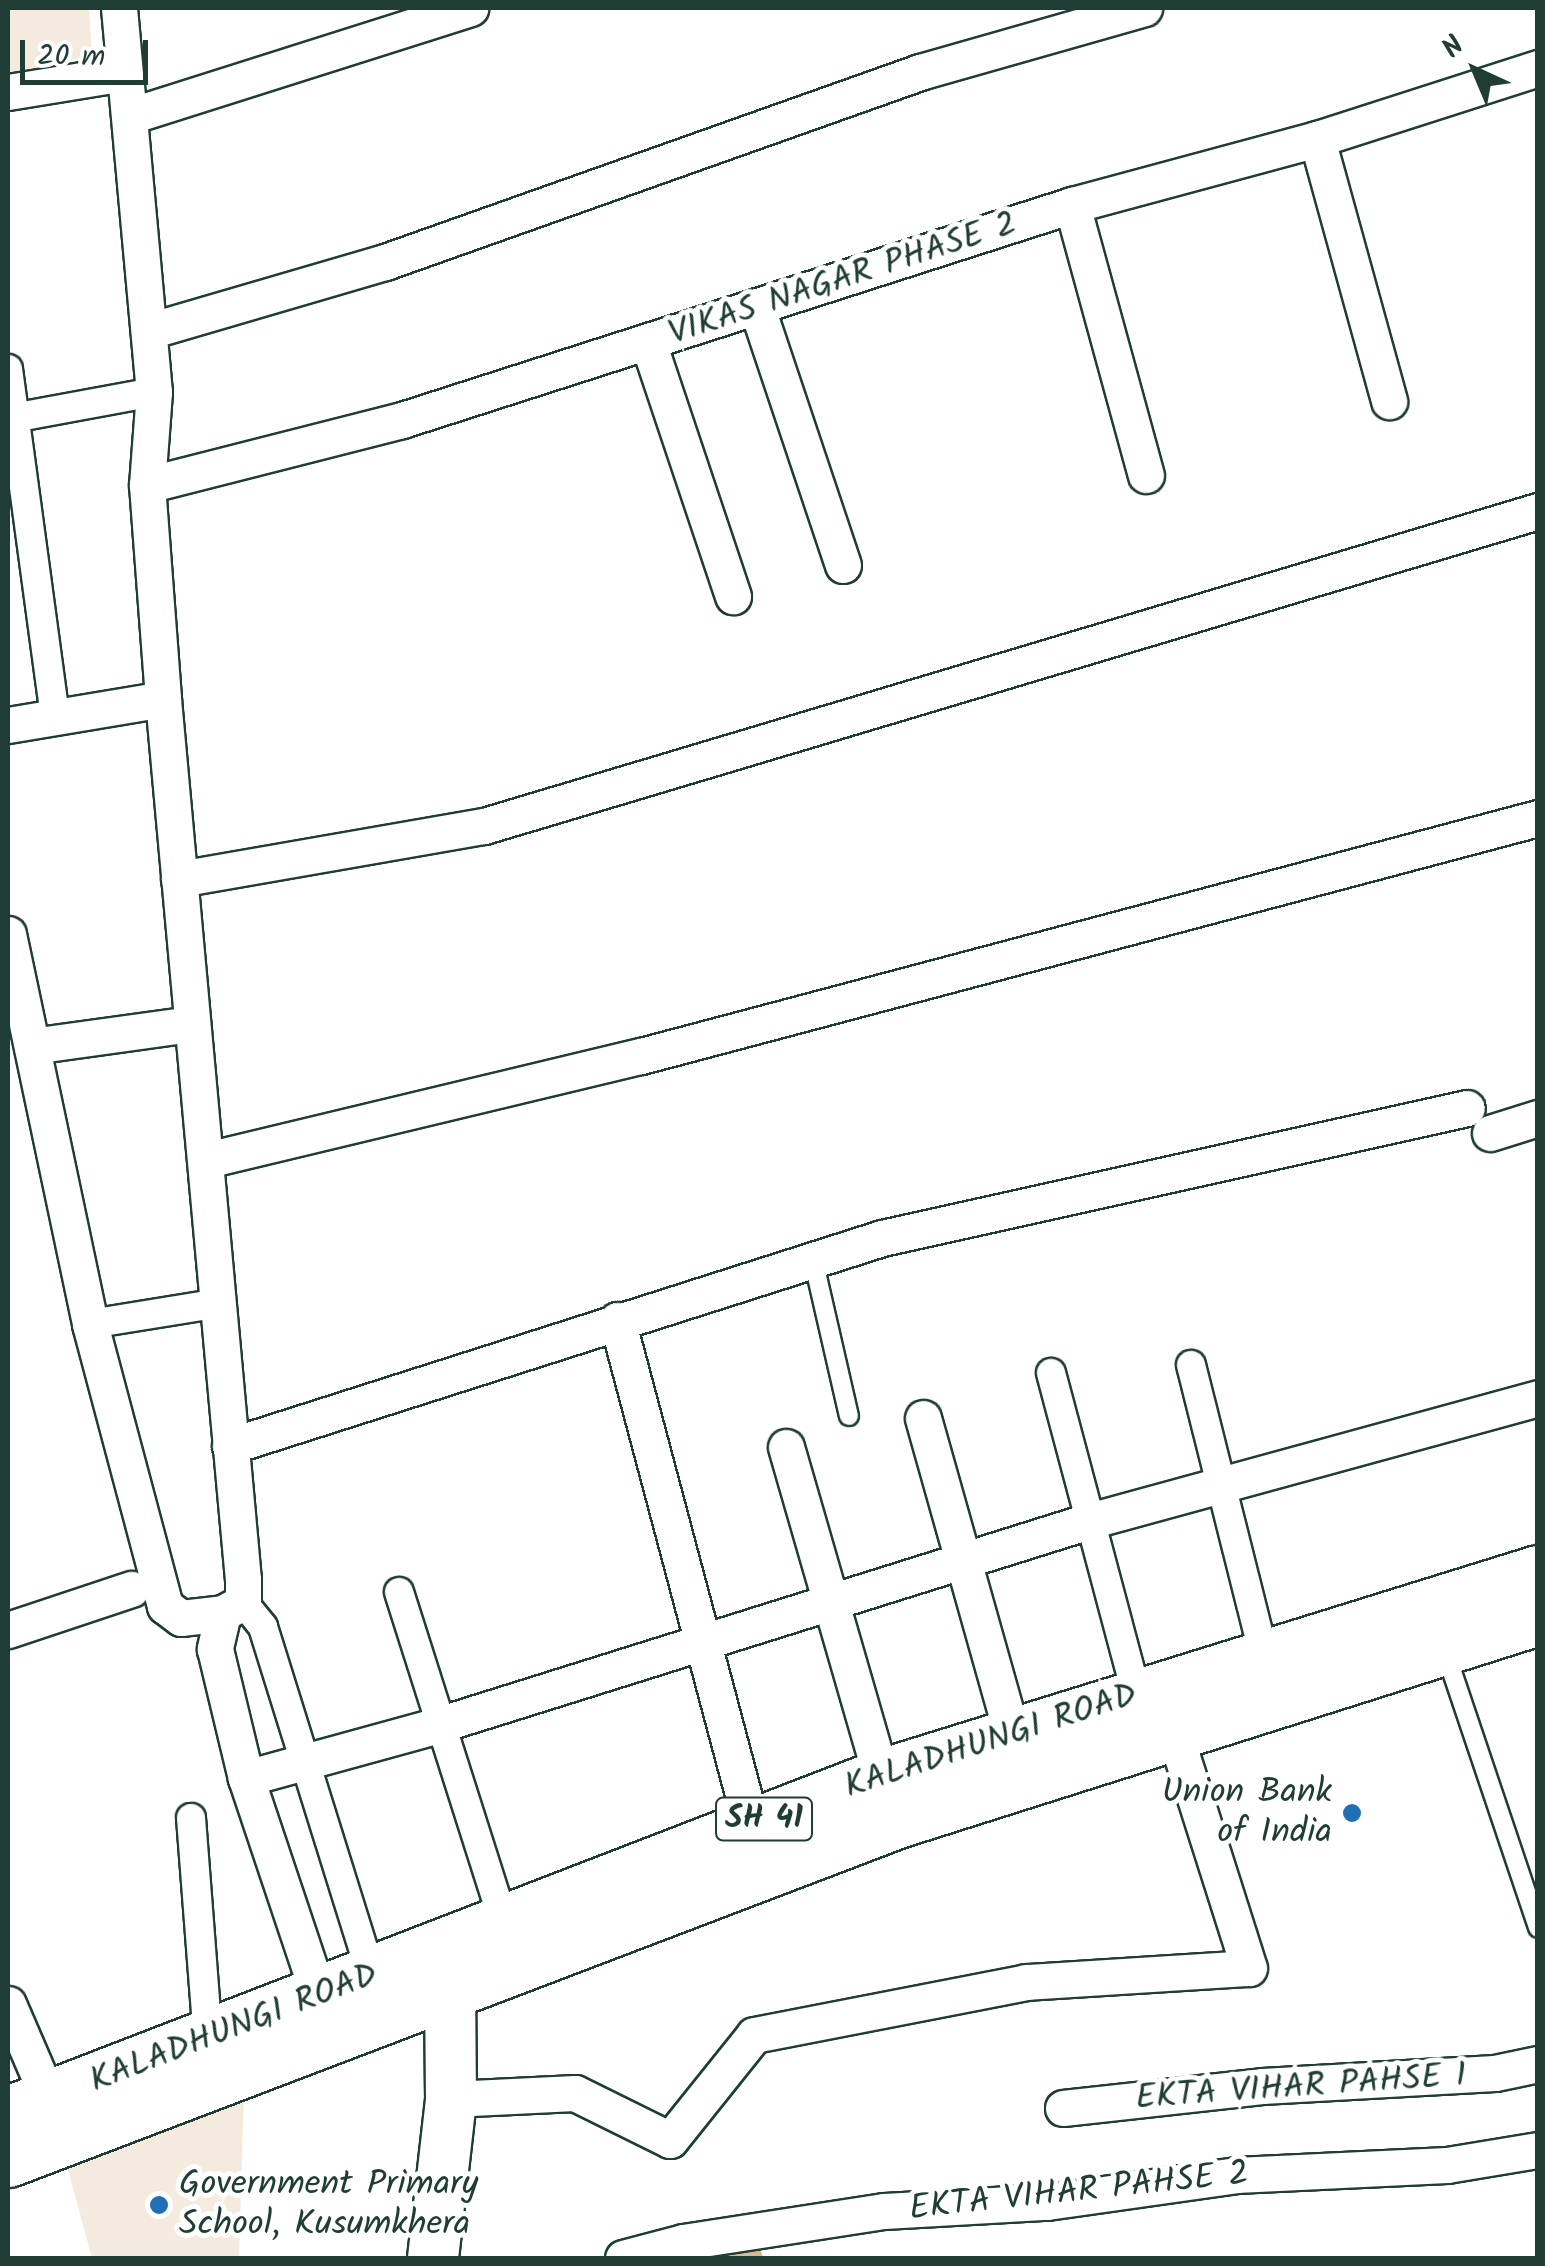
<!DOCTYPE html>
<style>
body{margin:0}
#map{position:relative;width:1545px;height:2266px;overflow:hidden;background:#fff;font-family:Kalam,sans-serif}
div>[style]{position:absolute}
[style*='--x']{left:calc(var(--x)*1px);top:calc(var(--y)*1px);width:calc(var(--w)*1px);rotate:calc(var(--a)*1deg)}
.built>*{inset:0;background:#f5eade}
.building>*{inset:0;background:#dfb890}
.roads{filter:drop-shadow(2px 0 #1f3d34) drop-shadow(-2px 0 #1f3d34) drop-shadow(0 2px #1f3d34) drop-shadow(0 -2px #1f3d34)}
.service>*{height:18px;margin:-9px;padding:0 9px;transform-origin:9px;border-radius:9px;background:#fff}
.pedestrian>*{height:28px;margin:-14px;padding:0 14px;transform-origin:14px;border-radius:14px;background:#fff}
.minor>*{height:35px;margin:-17.5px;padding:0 17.5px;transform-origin:17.5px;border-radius:17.5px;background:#fff}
.secondary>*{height:50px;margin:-25px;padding:0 25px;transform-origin:25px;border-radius:25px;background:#fff}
.primary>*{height:55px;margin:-27.5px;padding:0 27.5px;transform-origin:27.5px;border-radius:27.5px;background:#fff}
.dots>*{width:28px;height:28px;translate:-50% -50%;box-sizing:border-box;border:5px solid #fff;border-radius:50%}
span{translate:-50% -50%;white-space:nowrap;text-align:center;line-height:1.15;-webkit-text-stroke:10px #fff;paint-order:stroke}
.shield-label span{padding:2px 8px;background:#fff;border:2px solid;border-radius:8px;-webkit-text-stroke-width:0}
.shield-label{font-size:32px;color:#1f3d34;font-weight:700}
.street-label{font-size:35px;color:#1f3d34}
.poi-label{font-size:35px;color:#1f3d34}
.right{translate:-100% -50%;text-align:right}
.left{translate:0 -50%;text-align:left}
.frame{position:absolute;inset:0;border:10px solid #1f3d34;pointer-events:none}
.north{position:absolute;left:1425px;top:20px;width:100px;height:100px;-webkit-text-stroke:8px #fff;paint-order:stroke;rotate:316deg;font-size:28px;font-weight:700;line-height:40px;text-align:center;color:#1f3d34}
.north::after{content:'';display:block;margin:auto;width:35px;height:45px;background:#1f3d34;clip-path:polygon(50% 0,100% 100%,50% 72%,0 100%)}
.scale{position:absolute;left:20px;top:40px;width:128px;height:45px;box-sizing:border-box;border:5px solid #1f3d34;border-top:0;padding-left:12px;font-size:30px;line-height:35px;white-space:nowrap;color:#1f3d34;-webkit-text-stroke:8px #fff;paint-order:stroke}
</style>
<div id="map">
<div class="built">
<div style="clip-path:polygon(8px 8px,89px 8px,92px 56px,8px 73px)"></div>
<div style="clip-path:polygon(244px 2089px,239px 2258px,92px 2258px,63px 2152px)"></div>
</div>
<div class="building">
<div style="clip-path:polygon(759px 2244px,763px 2258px,705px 2258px,705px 2257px)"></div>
</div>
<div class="roads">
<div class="service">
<div style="--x:813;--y:1259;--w:161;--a:77.1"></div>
<div style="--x:1446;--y:1654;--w:289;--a:71.4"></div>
</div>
<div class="pedestrian">
<div style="--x:8;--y:369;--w:352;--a:82.3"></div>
<div style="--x:8;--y:419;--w:148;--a:-10.5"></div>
<div style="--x:90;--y:1324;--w:131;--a:-9.2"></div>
<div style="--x:1191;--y:1365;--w:300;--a:75.9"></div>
<div style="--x:1051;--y:1373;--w:331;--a:75.1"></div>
<div style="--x:399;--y:1592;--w:348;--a:72.4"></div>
<div style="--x:243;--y:1602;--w:32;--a:51"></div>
<div style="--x:263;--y:1627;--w:366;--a:72.7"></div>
<div style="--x:191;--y:1818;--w:222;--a:85.6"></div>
</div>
<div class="minor">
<div style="--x:119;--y:8;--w:386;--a:84.8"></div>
<div style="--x:154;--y:392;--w:93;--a:94.3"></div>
<div style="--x:147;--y:485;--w:215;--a:85.7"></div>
<div style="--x:163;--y:699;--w:884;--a:84.81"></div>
<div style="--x:243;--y:1579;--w:23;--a:90"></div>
<div style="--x:243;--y:1602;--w:23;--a:151"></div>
<div style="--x:223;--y:1613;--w:37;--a:103"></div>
<div style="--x:215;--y:1649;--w:133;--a:76.5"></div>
<div style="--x:246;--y:1778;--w:246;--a:71.5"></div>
<div style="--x:8;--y:92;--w:118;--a:-9.3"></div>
<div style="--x:133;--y:115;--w:354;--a:-17.6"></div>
<div style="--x:1317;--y:139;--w:272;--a:74.6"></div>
<div style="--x:1072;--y:205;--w:280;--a:74.7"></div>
<div style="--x:757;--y:308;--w:271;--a:71.5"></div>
<div style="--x:149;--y:331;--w:246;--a:-16.3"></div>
<div style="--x:385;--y:262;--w:568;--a:-19.55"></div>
<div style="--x:920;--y:72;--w:233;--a:-15.9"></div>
<div style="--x:649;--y:345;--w:265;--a:71.5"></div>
<div style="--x:147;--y:485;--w:263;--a:-14.3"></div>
<div style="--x:402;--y:420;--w:704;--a:-17.79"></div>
<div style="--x:1072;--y:205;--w:254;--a:-15.1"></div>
<div style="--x:1317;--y:139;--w:232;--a:-17.8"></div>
<div style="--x:8;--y:725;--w:157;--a:-9.5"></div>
<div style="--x:179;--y:879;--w:310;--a:-9.9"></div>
<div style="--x:484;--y:826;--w:1100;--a:-16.64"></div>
<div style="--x:8;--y:934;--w:399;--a:78.1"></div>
<div style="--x:90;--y:1324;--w:292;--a:75.1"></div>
<div style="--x:165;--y:1606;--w:20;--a:37"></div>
<div style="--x:181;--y:1618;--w:42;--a:-6.8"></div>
<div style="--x:32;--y:1046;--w:161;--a:-7.9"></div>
<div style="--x:1490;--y:1133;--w:50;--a:-17.4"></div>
<div style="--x:207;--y:1160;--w:446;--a:-13.5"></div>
<div style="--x:641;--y:1056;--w:928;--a:-14.86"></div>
<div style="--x:617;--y:1320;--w:522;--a:75.11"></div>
<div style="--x:923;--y:1418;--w:328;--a:74.3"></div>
<div style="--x:230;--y:1446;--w:684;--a:-17.69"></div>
<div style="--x:882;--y:1238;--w:599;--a:-12.53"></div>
<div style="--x:786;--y:1447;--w:343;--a:73.9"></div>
<div style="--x:8;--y:1630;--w:130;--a:-18.4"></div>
<div style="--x:246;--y:1778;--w:199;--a:-15.4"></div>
<div style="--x:438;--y:1725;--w:682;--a:-17.4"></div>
<div style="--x:1089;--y:1521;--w:466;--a:-15.3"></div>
<div style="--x:8;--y:2004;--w:124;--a:66.7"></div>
<div style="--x:451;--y:2099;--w:124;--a:-2.8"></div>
<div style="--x:575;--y:2093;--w:106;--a:26.3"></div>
<div style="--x:670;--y:2140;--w:134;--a:-51.3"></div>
<div style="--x:754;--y:2035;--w:277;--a:-11"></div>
<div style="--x:1026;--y:1982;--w:223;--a:-3.6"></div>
<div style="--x:1249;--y:1968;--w:249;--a:-107.6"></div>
<div style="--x:1063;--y:2108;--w:200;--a:-6.3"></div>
<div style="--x:1262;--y:2086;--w:233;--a:-3.2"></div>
<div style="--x:1495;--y:2073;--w:44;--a:-11.8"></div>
<div style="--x:623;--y:2258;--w:62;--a:-14.9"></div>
<div style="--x:683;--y:2242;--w:203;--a:-8.8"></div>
<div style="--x:884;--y:2211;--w:163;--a:-3.2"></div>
<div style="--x:1047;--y:2202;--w:191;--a:-8.1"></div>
<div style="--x:1236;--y:2175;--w:211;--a:-2.7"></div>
<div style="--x:1447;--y:2165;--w:92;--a:-9.4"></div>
</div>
<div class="secondary">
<div style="--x:433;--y:2258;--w:160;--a:-83.5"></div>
<div style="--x:451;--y:2099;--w:110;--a:-90.5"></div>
<div style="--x:450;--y:1989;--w:36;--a:-103"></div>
</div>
<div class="primary">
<div style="--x:8;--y:2114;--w:936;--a:-21.11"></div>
<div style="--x:881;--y:1777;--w:688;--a:-17.25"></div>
<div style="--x:8;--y:2159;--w:951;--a:-20.87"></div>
<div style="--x:897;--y:1820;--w:672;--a:-17.57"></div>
</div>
</div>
<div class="dots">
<div style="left:1352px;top:1813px;background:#1f6fb2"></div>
<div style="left:159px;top:2205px;background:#1f6fb2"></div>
</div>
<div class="shield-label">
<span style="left:764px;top:1819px">SH 41</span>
</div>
<div class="street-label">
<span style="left:843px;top:280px;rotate:-18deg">VIKAS NAGAR PHASE 2</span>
<span style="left:991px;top:1742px;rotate:-18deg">KALADHUNGI ROAD</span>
<span style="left:234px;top:2029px;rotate:-21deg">KALADHUNGI ROAD</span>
<span style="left:1301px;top:2088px;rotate:-4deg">EKTA VIHAR PAHSE 1</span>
<span style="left:1079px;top:2192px;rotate:-6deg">EKTA VIHAR PAHSE 2</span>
</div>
<div class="poi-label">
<span class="right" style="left:1332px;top:1813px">Union Bank<br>of India</span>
<span class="left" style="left:179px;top:2205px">Government Primary<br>School, Kusumkhera</span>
</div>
<div class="frame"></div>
<div class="north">N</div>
<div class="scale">20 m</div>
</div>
